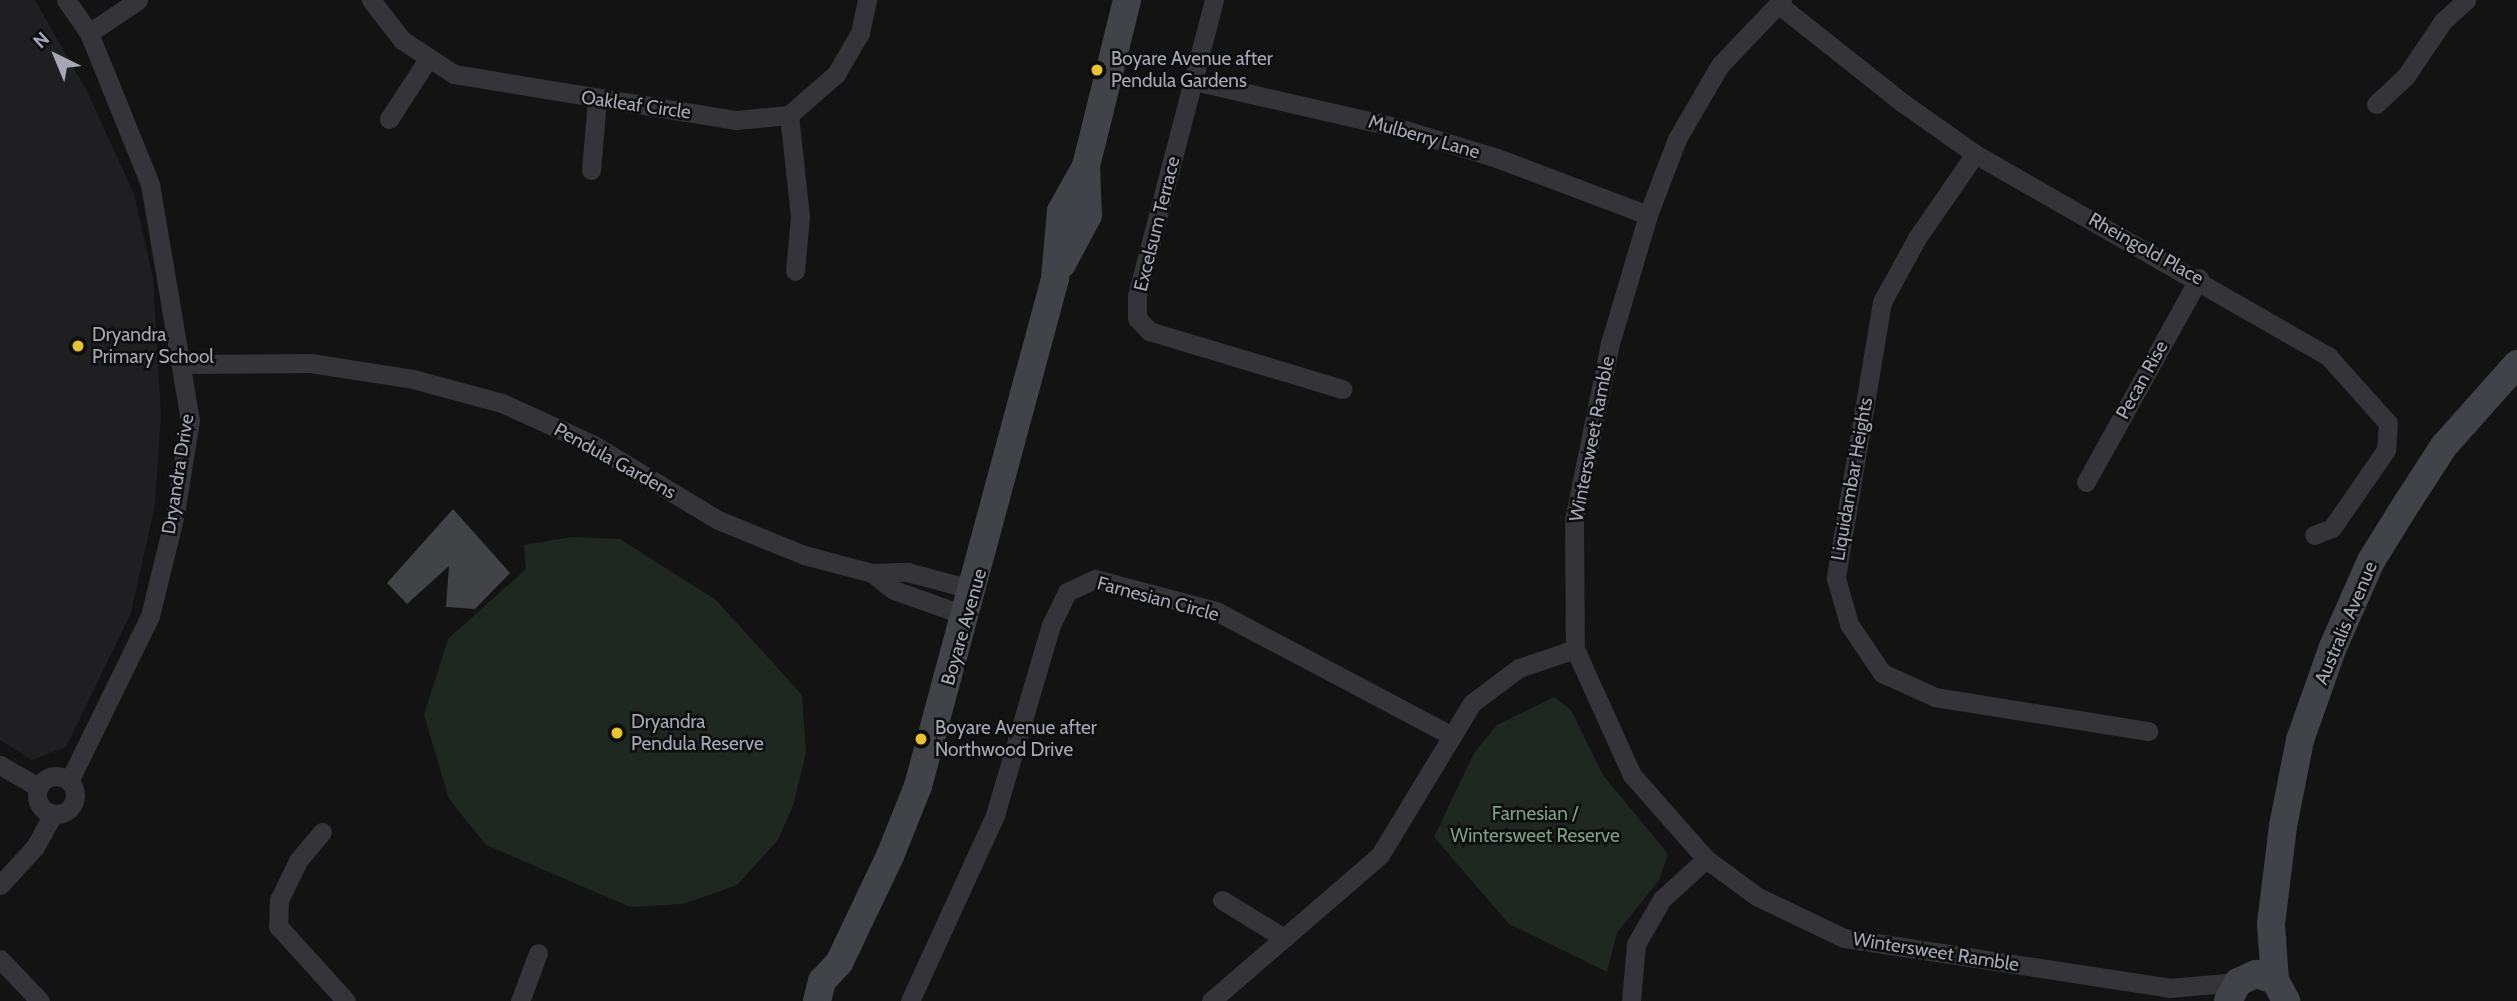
<!DOCTYPE html>
<style>
body{margin:0}
#map{position:relative;width:2517px;height:1001px;overflow:hidden;background:#131314;font-family:Cabin,sans-serif}
div>[style]{position:absolute}
[style*='--x']{left:calc(var(--x)*1px);top:calc(var(--y)*1px);width:calc(var(--w)*1px);rotate:calc(var(--a)*1deg)}
.built>*{inset:0;background:#1f1f21}
.green>*{inset:0;background:#1f2721}
.building>*{inset:0;background:#424347}
.street>*{height:19px;margin:-9.5px;padding:0 9.5px;transform-origin:9.5px;border-radius:9.5px;background:#343439}
.street>.ring{margin:-9.5px;padding:0;box-sizing:content-box;background:none;border:19px solid #343439;border-radius:50%}
.secondary>*{height:28px;margin:-14px;padding:0 14px;transform-origin:14px;border-radius:14px;background:#424349}
.dots>*{width:19px;height:19px;translate:-50% -50%;box-sizing:border-box;border:4px solid #0e0e0f;border-radius:50%}
span{translate:-50% -50%;white-space:nowrap;text-align:center;line-height:1.15;-webkit-text-stroke:5px #0e0e0f;paint-order:stroke}
.poi-label{font-size:19px;color:#a5a8b4}
.left{translate:0 -50%;text-align:left}
.street-label{font-size:19px;color:#a5a8b4}
.park-label{font-size:19px;color:#7d9e83}
.north{position:absolute;left:21px;top:21px;width:70px;height:70px;-webkit-text-stroke:5px #0e0e0f;paint-order:stroke;rotate:317deg;font-size:19px;font-weight:700;line-height:28px;text-align:center;color:#a5a8b4}
.north::after{content:'';display:block;margin:auto;width:24px;height:32px;background:#a5a8b4;clip-path:polygon(50% 0,100% 100%,50% 72%,0 100%)}
</style>
<div id="map">
<div class="built">
<div style="clip-path:polygon(0 0,35px 0,87px 91px,134px 194px,153px 278px,161px 414px,155px 505px,131px 613px,66px 747px,32px 760px,0 740px)"></div>
</div>
<div class="green">
<div style="clip-path:polygon(572px 537px,620px 539px,716px 600px,802px 695px,806px 752px,794px 803px,778px 840px,737px 885px,683px 904px,630px 907px,486px 845px,449px 799px,424px 715px,448px 639px,526px 569px,524px 545px)"></div>
<div style="clip-path:polygon(1554px 697px,1571px 710px,1603px 775px,1668px 854px,1659px 880px,1617px 933px,1607px 972px,1509px 924px,1434px 837px,1474px 753px,1497px 725px)"></div>
</div>
<div class="building">
<div style="clip-path:polygon(453px 509px,510px 573px,475px 609px,446px 607px,449px 566px,407px 604px,387px 583px)"></div>
</div>
<div class="street">
<div style="--x:66;--y:0;--w:40;--a:55.1"></div>
<div style="--x:89;--y:33;--w:163;--a:68"></div>
<div style="--x:150;--y:184;--w:239;--a:80.4"></div>
<div style="--x:190;--y:420;--w:95;--a:99.1"></div>
<div style="--x:175;--y:514;--w:105;--a:103.8"></div>
<div style="--x:150;--y:616;--w:184;--a:116.1"></div>
<div style="--x:371;--y:0;--w:51;--a:52.2"></div>
<div style="--x:402;--y:40;--w:62;--a:33.2"></div>
<div style="--x:454;--y:74;--w:286;--a:9.3"></div>
<div style="--x:736;--y:120;--w:53;--a:-5.4"></div>
<div style="--x:789;--y:115;--w:62;--a:-41.1"></div>
<div style="--x:836;--y:74;--w:48;--a:-59.7"></div>
<div style="--x:860;--y:33;--w:34;--a:-78"></div>
<div style="--x:1214;--y:0;--w:306;--a:104.6"></div>
<div style="--x:1137;--y:296;--w:22;--a:90"></div>
<div style="--x:1137;--y:318;--w:18;--a:47"></div>
<div style="--x:1149;--y:331;--w:202;--a:16.7"></div>
<div style="--x:1782;--y:0;--w:90;--a:133.6"></div>
<div style="--x:1720;--y:65;--w:86;--a:120.2"></div>
<div style="--x:1677;--y:139;--w:81;--a:110.9"></div>
<div style="--x:1648;--y:215;--w:134;--a:106.5"></div>
<div style="--x:1610;--y:343;--w:181;--a:101.5"></div>
<div style="--x:1574;--y:520;--w:129;--a:89.6"></div>
<div style="--x:1575;--y:649;--w:138;--a:65.7"></div>
<div style="--x:1632;--y:775;--w:112;--a:48.6"></div>
<div style="--x:1706;--y:859;--w:64;--a:36.2"></div>
<div style="--x:1758;--y:897;--w:95;--a:25.5"></div>
<div style="--x:1844;--y:938;--w:329;--a:8.7"></div>
<div style="--x:2169;--y:988;--w:69;--a:-5"></div>
<div style="--x:1778;--y:4;--w:159;--a:38.4"></div>
<div style="--x:1903;--y:103;--w:88;--a:35.3"></div>
<div style="--x:1975;--y:154;--w:407;--a:29.8"></div>
<div style="--x:2328;--y:356;--w:90;--a:48.2"></div>
<div style="--x:2388;--y:423;--w:27;--a:94"></div>
<div style="--x:2386;--y:450;--w:95;--a:124.7"></div>
<div style="--x:2332;--y:528;--w:19;--a:159"></div>
<div style="--x:89;--y:33;--w:59;--a:-34"></div>
<div style="--x:1194;--y:81;--w:210;--a:12.9"></div>
<div style="--x:1399;--y:128;--w:102;--a:17"></div>
<div style="--x:1497;--y:158;--w:161;--a:20.7"></div>
<div style="--x:2376;--y:104;--w:41;--a:-43"></div>
<div style="--x:2406;--y:76;--w:66;--a:-56.1"></div>
<div style="--x:2443;--y:21;--w:31;--a:-42"></div>
<div style="--x:789;--y:115;--w:103;--a:83.8"></div>
<div style="--x:800;--y:217;--w:54;--a:95.3"></div>
<div style="--x:389;--y:119;--w:72;--a:-57"></div>
<div style="--x:1975;--y:154;--w:102;--a:124.6"></div>
<div style="--x:1917;--y:238;--w:73;--a:118.7"></div>
<div style="--x:1882;--y:302;--w:280;--a:99.5"></div>
<div style="--x:1836;--y:578;--w:48;--a:74.2"></div>
<div style="--x:1849;--y:624;--w:59;--a:56"></div>
<div style="--x:1882;--y:673;--w:58;--a:24.4"></div>
<div style="--x:1935;--y:697;--w:216;--a:9.1"></div>
<div style="--x:591;--y:170;--w:70;--a:-85.1"></div>
<div style="--x:184;--y:364;--w:126;--a:-0.5"></div>
<div style="--x:310;--y:363;--w:104;--a:8.8"></div>
<div style="--x:413;--y:379;--w:92;--a:15.1"></div>
<div style="--x:502;--y:403;--w:99;--a:24.5"></div>
<div style="--x:592;--y:444;--w:147;--a:31.1"></div>
<div style="--x:718;--y:520;--w:93;--a:22.1"></div>
<div style="--x:804;--y:555;--w:70;--a:14.8"></div>
<div style="--x:872;--y:573;--w:35;--a:-2"></div>
<div style="--x:907;--y:572;--w:70;--a:14.8"></div>
<div style="--x:2086;--y:482;--w:233;--a:-61"></div>
<div style="--x:872;--y:573;--w:28;--a:38"></div>
<div style="--x:894;--y:590;--w:77;--a:19.6"></div>
<div style="--x:0;--y:765;--w:44;--a:30.1"></div>
<div class="ring" style="left:37px;top:776px;width:19px;height:19px"></div>
<div style="--x:322;--y:832;--w:38;--a:130"></div>
<div style="--x:298;--y:861;--w:43;--a:116"></div>
<div style="--x:279;--y:900;--w:26;--a:92"></div>
<div style="--x:278;--y:926;--w:101;--a:47.8"></div>
<div style="--x:0;--y:885;--w:52;--a:-47.4"></div>
<div style="--x:35;--y:847;--w:38;--a:-61"></div>
<div style="--x:1222;--y:900;--w:73;--a:31.5"></div>
<div style="--x:0;--y:959;--w:58;--a:46.4"></div>
<div style="--x:520;--y:1001;--w:51;--a:-69.4"></div>
<div style="--x:910;--y:1001;--w:205;--a:-65.4"></div>
<div style="--x:995;--y:815;--w:198;--a:-73.6"></div>
<div style="--x:1051;--y:625;--w:37;--a:-64"></div>
<div style="--x:1067;--y:592;--w:31;--a:-25"></div>
<div style="--x:1095;--y:579;--w:125;--a:14.8"></div>
<div style="--x:1216;--y:611;--w:267;--a:27.9"></div>
<div style="--x:1211;--y:1001;--w:223;--a:-40.8"></div>
<div style="--x:1380;--y:855;--w:178;--a:-58.8"></div>
<div style="--x:1472;--y:703;--w:59;--a:-36.7"></div>
<div style="--x:1519;--y:668;--w:59;--a:-18.7"></div>
<div style="--x:1631;--y:1001;--w:57;--a:-85"></div>
<div style="--x:1636;--y:944;--w:52;--a:-60"></div>
<div style="--x:1662;--y:899;--w:59;--a:-42.3"></div>
</div>
<div class="secondary">
<div style="--x:1062;--y:264;--w:55;--a:-62"></div>
<div style="--x:1088;--y:215;--w:49;--a:-92.3"></div>
<div style="--x:1086;--y:166;--w:171;--a:-76.1"></div>
<div style="--x:2275;--y:980;--w:56;--a:-94.1"></div>
<div style="--x:2271;--y:924;--w:99;--a:-83"></div>
<div style="--x:2283;--y:826;--w:88;--a:-78.8"></div>
<div style="--x:2300;--y:740;--w:99;--a:-70.5"></div>
<div style="--x:2333;--y:647;--w:94;--a:-66.2"></div>
<div style="--x:2371;--y:561;--w:68;--a:-58.2"></div>
<div style="--x:2407;--y:503;--w:68;--a:-57"></div>
<div style="--x:2444;--y:446;--w:110;--a:-48.3"></div>
<div style="--x:817;--y:1001;--w:21;--a:-76"></div>
<div style="--x:822;--y:981;--w:25;--a:-47"></div>
<div style="--x:839;--y:963;--w:119;--a:-64.5"></div>
<div style="--x:890;--y:856;--w:75;--a:-68.2"></div>
<div style="--x:918;--y:786;--w:525;--a:-74.88"></div>
<div style="--x:1055;--y:279;--w:68;--a:-85"></div>
<div style="--x:1061;--y:211;--w:51;--a:-60.9"></div>
<div style="--x:2228;--y:1001;--w:21;--a:-62"></div>
<div style="--x:2238;--y:982;--w:20;--a:-24"></div>
<div style="--x:2256;--y:974;--w:20;--a:18"></div>
<div style="--x:2275;--y:980;--w:24;--a:62"></div>
</div>
<div class="dots">
<div style="left:1097px;top:70px;background:#e8c337"></div>
<div style="left:78px;top:346px;background:#e8c337"></div>
<div style="left:617px;top:733px;background:#e8c337"></div>
<div style="left:921px;top:739px;background:#e8c337"></div>
</div>
<div class="poi-label">
<span class="left" style="left:1111px;top:70px">Boyare Avenue after<br>Pendula Gardens</span>
<span class="left" style="left:92px;top:346px">Dryandra<br>Primary School</span>
<span class="left" style="left:631px;top:733px">Dryandra<br>Pendula Reserve</span>
<span class="left" style="left:935px;top:739px">Boyare Avenue after<br>Northwood Drive</span>
</div>
<div class="street-label">
<span style="left:636px;top:105px;rotate:8deg">Oakleaf Circle</span>
<span style="left:1424px;top:137px;rotate:16deg">Mulberry Lane</span>
<span style="left:1157px;top:224px;rotate:-76deg">Excelsum Terrace</span>
<span style="left:2146px;top:249px;rotate:29deg">Rheingold Place</span>
<span style="left:2142px;top:380px;rotate:-61deg">Pecan Rise</span>
<span style="left:1592px;top:439px;rotate:-79deg">Wintersweet Ramble</span>
<span style="left:615px;top:461px;rotate:29deg">Pendula Gardens</span>
<span style="left:178px;top:474px;rotate:-81deg">Dryandra Drive</span>
<span style="left:1852px;top:479px;rotate:-80deg">Liquidambar Heights</span>
<span style="left:1158px;top:599px;rotate:15deg">Farnesian Circle</span>
<span style="left:2346px;top:623px;rotate:-67deg">Australis Avenue</span>
<span style="left:964px;top:627px;rotate:-74deg">Boyare Avenue</span>
<span style="left:1936px;top:952px;rotate:9deg">Wintersweet Ramble</span>
</div>
<div class="park-label">
<span style="left:1535px;top:825px">Farnesian /<br>Wintersweet Reserve</span>
</div>
<div class="north">N</div>
</div>
